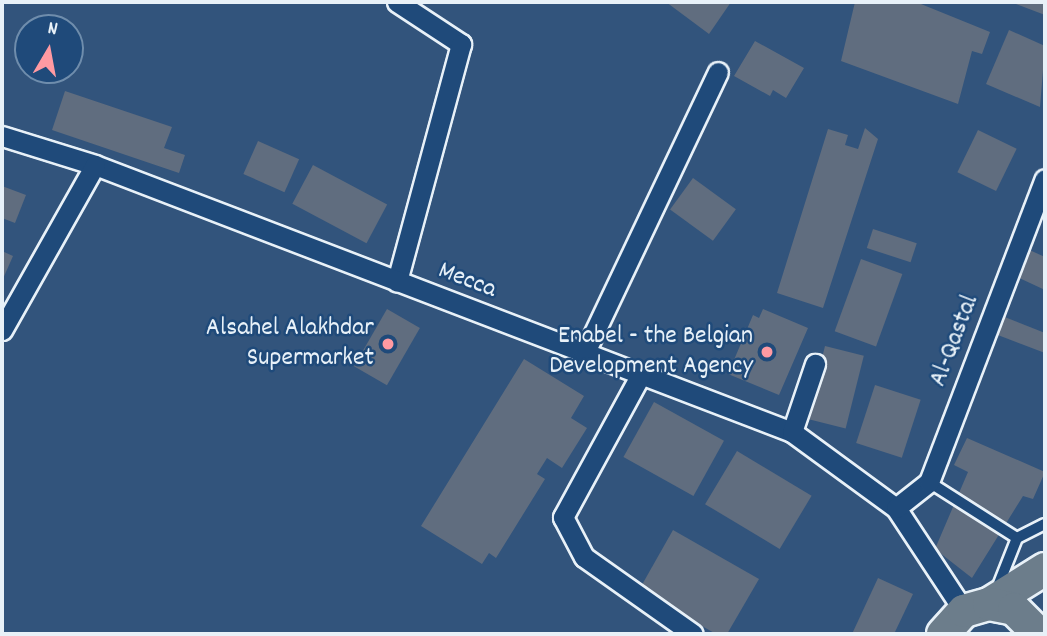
<!DOCTYPE html>
<style>
body{margin:0}
#map{position:relative;width:1047px;height:636px;overflow:hidden;background:#32547c;font-family:Dekko,sans-serif}
div>[style]{position:absolute}
[style*='--x']{left:calc(var(--x)*1px);top:calc(var(--y)*1px);width:calc(var(--w)*1px);rotate:calc(var(--a)*1deg)}
.building>*{inset:0;background:#606d7f;transform-origin:0 0}
.roads{filter:drop-shadow(2px 0 #e8f1f8) drop-shadow(-2px 0 #e8f1f8) drop-shadow(0 2px #e8f1f8) drop-shadow(0 -2px #e8f1f8)}
.service>*{height:10px;margin:-5px;padding:0 5px;transform-origin:5px;border-radius:5px;background:#1f4a7a}
.minor>*{height:19px;margin:-9.5px;padding:0 9.5px;transform-origin:9.5px;border-radius:9.5px;background:#1f4a7a}
.primary>*{height:32px;margin:-16px;padding:0 16px;transform-origin:16px;border-radius:16px;background:#6c7d8b}
.dots>*{width:19px;height:19px;translate:-50% -50%;box-sizing:border-box;border:4px solid #1f4a7a;border-radius:50%}
span{translate:-50% -50%;white-space:nowrap;text-align:center;line-height:1.15;-webkit-text-stroke:5px #1f4a7a;paint-order:stroke}
.street-label{font-size:26px;color:#e8f1f8}
.poi-label{font-size:26px;color:#e8f1f8}
.right{translate:-100% -50%;text-align:right}
.frame{position:absolute;inset:0;border:4px solid #e8f1f8;pointer-events:none}
.north{position:absolute;left:14px;top:14px;width:70px;height:70px;box-sizing:border-box;background:#1f4a7a;border:2px solid #6f8dac;border-radius:50%;rotate:10deg;font-size:19px;font-weight:700;line-height:28px;text-align:center;color:#e8f1f8}
.north::after{content:'';display:block;margin:auto;width:24px;height:32px;background:#ff9aa2;clip-path:polygon(50% 0,100% 100%,50% 72%,0 100%)}
</style>
<div id="map">
<div class="building">
<div style="clip-path:polygon(666px 2px,731px 2px,709px 34px)"></div>
<div style="clip-path:polygon(855px 2px,916px 2px,990px 32px,982px 54px,972px 51px,958px 104px,841px 61px)"></div>
<div style="clip-path:polygon(1017px 2px,1045px 2px,1045px 15px,1016px 4px)"></div>
<div style="clip-path:polygon(1009px 30px,1045px 46px,1040px 107px,986px 84px)"></div>
<div style="clip-path:polygon(755px 41px,804px 68px,786px 98px,773px 90px,770px 96px,734px 76px)"></div>
<div style="clip-path:polygon(65px 91px,172px 127px,164px 148px,185px 155px,179px 173px,52px 130px)"></div>
<div style="clip-path:polygon(865px 128px,878px 139px,823px 308px,777px 293px,828px 129px,848px 135px,845px 145px,858px 149px)"></div>
<div style="left:978px;top:130px;width:43px;height:47px;rotate:26deg"></div>
<div style="left:258px;top:141px;width:45px;height:36px;rotate:24deg"></div>
<div style="left:313px;top:165px;width:84px;height:44px;rotate:28deg"></div>
<div style="left:693px;top:178px;width:53px;height:39px;rotate:36deg"></div>
<div style="clip-path:polygon(2px 186px,26px 195px,15px 223px,2px 218px)"></div>
<div style="left:873px;top:229px;width:46px;height:20px;rotate:18deg"></div>
<div style="clip-path:polygon(1025px 248px,1045px 257px,1045px 290px,1013px 275px)"></div>
<div style="clip-path:polygon(2px 251px,13px 256px,2px 281px)"></div>
<div style="left:861px;top:259px;width:44px;height:77px;rotate:20deg"></div>
<div style="left:387px;top:309px;width:38px;height:66px;rotate:30deg"></div>
<div style="clip-path:polygon(763px 309px,808px 328px,779px 395px,728px 374px,753px 315px,759px 318px)"></div>
<div style="clip-path:polygon(997px 314px,1045px 333px,1045px 353px,990px 332px)"></div>
<div style="left:825px;top:346px;width:40px;height:75px;rotate:14deg"></div>
<div style="clip-path:polygon(524px 359px,584px 396px,571px 418px,587px 428px,562px 468px,547px 458px,537px 474px,545px 479px,496px 558px,489px 553px,482px 564px,421px 526px)"></div>
<div style="left:875px;top:385px;width:48px;height:61px;rotate:18deg"></div>
<div style="left:654px;top:402px;width:80px;height:63px;rotate:29deg"></div>
<div style="clip-path:polygon(967px 438px,1045px 472px,1033px 499px,1023px 496px,972px 578px,935px 549px,968px 472px,954px 465px)"></div>
<div style="left:737px;top:451px;width:87px;height:62px;rotate:31deg"></div>
<div style="clip-path:polygon(673px 530px,759px 579px,727px 634px,716px 634px,639px 590px)"></div>
<div style="clip-path:polygon(878px 578px,913px 594px,894px 634px,852px 634px)"></div>
</div>
<div class="roads">
<div class="service">
<div style="--x:929;--y:482;--w:104;--a:32.5"></div>
<div style="--x:1017;--y:538;--w:31;--a:-27"></div>
<div style="--x:998;--y:586;--w:52;--a:-68.4"></div>
</div>
<div class="minor">
<div style="--x:397;--y:2;--w:77;--a:33.3"></div>
<div style="--x:461;--y:44;--w:246;--a:105.1"></div>
<div style="--x:2;--y:136;--w:97;--a:17.3"></div>
<div style="--x:95;--y:165;--w:746;--a:20.96"></div>
<div style="--x:792;--y:432;--w:129;--a:36.2"></div>
<div style="--x:896;--y:508;--w:123;--a:56.6"></div>
<div style="--x:2;--y:330;--w:189;--a:-60.6"></div>
<div style="--x:584;--y:354;--w:312;--a:-64.6"></div>
<div style="--x:640;--y:376;--w:161;--a:118.6"></div>
<div style="--x:563;--y:517;--w:45;--a:62.3"></div>
<div style="--x:584;--y:557;--w:133;--a:35.2"></div>
<div style="--x:792;--y:432;--w:72;--a:-71.3"></div>
<div style="--x:896;--y:508;--w:42;--a:-38.2"></div>
<div style="--x:929;--y:482;--w:324;--a:-69.1"></div>
</div>
<div class="primary">
<div style="--x:989;--y:604;--w:66;--a:-32"></div>
<div style="--x:943;--y:634;--w:31;--a:-48"></div>
<div style="--x:964;--y:611;--w:26;--a:-16"></div>
<div style="--x:989;--y:604;--w:25;--a:11"></div>
<div style="--x:1014;--y:609;--w:35;--a:45"></div>
</div>
</div>
<div class="dots">
<div style="left:388px;top:344px;background:#ff9aa2"></div>
<div style="left:767px;top:352px;background:#ff9aa2"></div>
</div>
<div class="street-label">
<span style="left:467px;top:281px;rotate:21deg">Mecca</span>
<span style="left:955px;top:341px;rotate:-69deg">Al-Qastal</span>
</div>
<div class="poi-label">
<span class="right" style="left:374px;top:344px">Alsahel Alakhdar<br>Supermarket</span>
<span class="right" style="left:753px;top:352px">Enabel - the Belgian<br>Development Agency</span>
</div>
<div class="frame"></div>
<div class="north">N</div>
</div>
